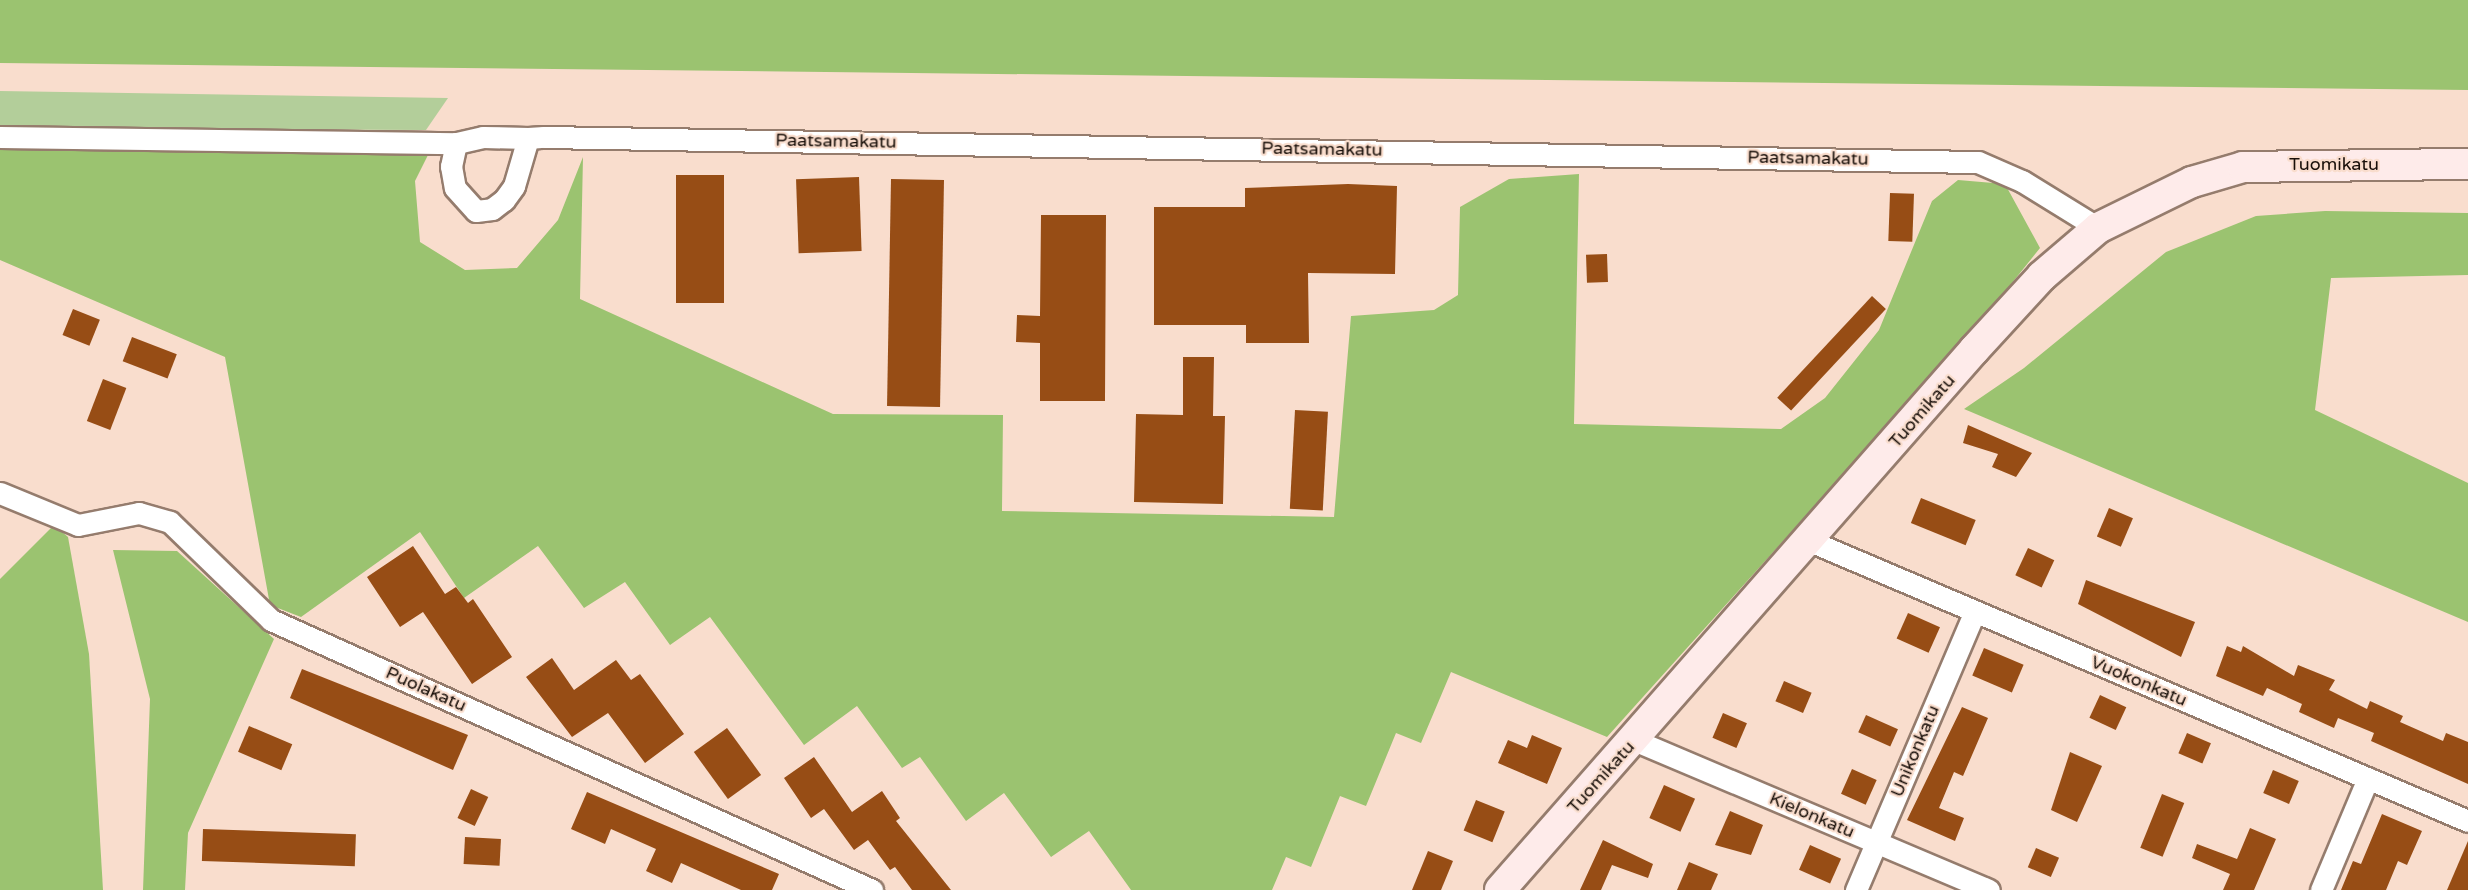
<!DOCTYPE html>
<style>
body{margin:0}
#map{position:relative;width:2468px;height:890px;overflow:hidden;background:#f9ddcd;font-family:"Varela Round",sans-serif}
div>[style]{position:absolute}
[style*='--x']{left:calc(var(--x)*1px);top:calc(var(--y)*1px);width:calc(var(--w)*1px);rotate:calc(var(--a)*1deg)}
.green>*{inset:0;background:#b3ce9a}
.forest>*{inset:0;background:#9bc370}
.building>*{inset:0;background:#974d15;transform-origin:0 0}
.roads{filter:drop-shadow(2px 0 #957c6d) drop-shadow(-2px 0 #957c6d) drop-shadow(0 2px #957c6d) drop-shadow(0 -2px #957c6d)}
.street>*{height:21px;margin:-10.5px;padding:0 10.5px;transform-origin:10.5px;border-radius:10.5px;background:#fff}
.secondary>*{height:30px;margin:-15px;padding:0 15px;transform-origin:15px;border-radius:15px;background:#feebea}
span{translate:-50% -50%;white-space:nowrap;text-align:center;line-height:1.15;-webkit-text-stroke:4.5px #f9ddcd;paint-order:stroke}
.street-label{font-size:18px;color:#180f09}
</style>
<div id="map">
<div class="green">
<div style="clip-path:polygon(0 91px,448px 98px,426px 130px,0 128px)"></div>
</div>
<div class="forest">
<div style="clip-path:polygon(0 0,2468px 0,2468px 90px,0 63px)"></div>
<div style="clip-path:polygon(0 145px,428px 155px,415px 181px,420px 242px,465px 270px,517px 268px,558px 220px,583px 157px,580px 299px,833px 414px,1003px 415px,1002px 511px,1334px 517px,1351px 316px,1434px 310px,1458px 295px,1460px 207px,1509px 179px,1579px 174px,1574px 424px,1781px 429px,1825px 398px,1879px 330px,1932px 201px,1958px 180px,2005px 184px,2040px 248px,1987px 314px,1607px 737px,1451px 672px,1421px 743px,1396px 733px,1366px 806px,1340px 796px,1311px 867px,1286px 857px,1272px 890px,1131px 890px,1089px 831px,1051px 857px,1004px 793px,966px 821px,920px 757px,902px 768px,857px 706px,804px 745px,710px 617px,670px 645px,625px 582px,584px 608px,538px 546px,464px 598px,420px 532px,301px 617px,270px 605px,225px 357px,0 260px)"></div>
<div style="clip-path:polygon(2325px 211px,2468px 213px,2468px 275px,2331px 278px,2315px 410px,2468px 483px,2468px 622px,1964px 409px,2024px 368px,2166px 252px,2256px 216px)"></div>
<div style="clip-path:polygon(54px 525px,68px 537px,89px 654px,103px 890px,0 890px,0 579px)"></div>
<div style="clip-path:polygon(113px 550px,177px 551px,274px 639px,188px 833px,185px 890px,143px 890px,150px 699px)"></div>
</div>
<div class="building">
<div style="left:676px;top:175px;width:48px;height:128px"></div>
<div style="left:859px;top:177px;width:74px;height:63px;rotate:88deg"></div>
<div style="left:891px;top:179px;width:53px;height:227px;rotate:1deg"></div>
<div style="clip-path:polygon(1348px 184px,1397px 186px,1395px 274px,1308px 273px,1309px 343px,1246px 343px,1246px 325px,1154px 325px,1154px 207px,1245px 207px,1245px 188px)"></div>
<div style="left:1890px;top:193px;width:24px;height:48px;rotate:2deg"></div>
<div style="clip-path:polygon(1041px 215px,1106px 215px,1105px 401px,1040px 401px,1040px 343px,1016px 342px,1017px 315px,1040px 316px)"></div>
<div style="left:1607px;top:254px;width:28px;height:21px;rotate:88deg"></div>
<div style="left:1872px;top:296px;width:19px;height:139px;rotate:43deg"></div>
<div style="left:73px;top:309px;width:29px;height:28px;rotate:22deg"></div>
<div style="left:132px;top:337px;width:48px;height:26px;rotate:21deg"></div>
<div style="clip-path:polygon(1183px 357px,1214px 357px,1213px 416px,1225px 416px,1223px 504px,1134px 502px,1136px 414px,1183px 415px)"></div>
<div style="left:103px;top:379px;width:25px;height:45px;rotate:21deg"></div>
<div style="left:1295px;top:410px;width:33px;height:99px;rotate:3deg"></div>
<div style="clip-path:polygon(1968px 425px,2032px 453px,2016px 477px,1992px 467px,1998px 454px,1963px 443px)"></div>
<div style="left:1921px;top:498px;width:59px;height:27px;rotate:22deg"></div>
<div style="left:2109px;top:508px;width:26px;height:31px;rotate:23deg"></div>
<div style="clip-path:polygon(413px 546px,445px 594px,456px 587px,468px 603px,473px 599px,512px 657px,472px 684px,423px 612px,400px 627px,367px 577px)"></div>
<div style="left:2028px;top:548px;width:29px;height:30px;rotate:25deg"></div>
<div style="clip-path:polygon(2086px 580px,2195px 622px,2181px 657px,2078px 604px)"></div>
<div style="left:1908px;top:613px;width:35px;height:28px;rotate:24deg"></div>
<div style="clip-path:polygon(2227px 646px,2241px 652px,2243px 646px,2294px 676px,2298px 665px,2335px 680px,2329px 690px,2367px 709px,2370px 701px,2403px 716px,2400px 722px,2443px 741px,2446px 733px,2468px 742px,2468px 784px,2371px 741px,2374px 733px,2338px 718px,2334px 728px,2299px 712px,2302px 704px,2267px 688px,2263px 696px,2216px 676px)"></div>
<div style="left:1984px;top:648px;width:43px;height:30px;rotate:23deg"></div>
<div style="clip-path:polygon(552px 658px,574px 690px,616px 660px,631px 680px,640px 674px,684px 734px,645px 763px,608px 713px,572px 737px,526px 677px)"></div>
<div style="clip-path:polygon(302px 669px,468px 735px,453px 770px,290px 698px)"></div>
<div style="left:1784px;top:681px;width:30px;height:22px;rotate:23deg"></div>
<div style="left:2100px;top:695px;width:29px;height:25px;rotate:25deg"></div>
<div style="clip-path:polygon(1962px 707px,1988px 718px,1963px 776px,1954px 772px,1939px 808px,1964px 818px,1955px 841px,1907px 820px)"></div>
<div style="left:1723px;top:713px;width:26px;height:27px;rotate:23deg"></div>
<div style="left:1866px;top:715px;width:35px;height:19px;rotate:24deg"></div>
<div style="left:249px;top:726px;width:47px;height:28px;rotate:23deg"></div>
<div style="left:727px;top:728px;width:58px;height:41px;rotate:54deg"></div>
<div style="left:2187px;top:733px;width:26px;height:22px;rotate:23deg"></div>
<div style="clip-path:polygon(1532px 735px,1562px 748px,1547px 784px,1498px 763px,1508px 740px,1527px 748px)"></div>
<div style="clip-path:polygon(2070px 752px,2102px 766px,2077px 822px,2051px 810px)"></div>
<div style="clip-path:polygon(814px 757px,852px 812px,882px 791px,900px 818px,896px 821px,951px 890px,912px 890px,895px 867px,890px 870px,868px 840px,854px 850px,824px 809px,811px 818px,784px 778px)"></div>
<div style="left:1852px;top:769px;width:27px;height:27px;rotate:24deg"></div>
<div style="left:2273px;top:770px;width:28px;height:25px;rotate:23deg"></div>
<div style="left:1664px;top:785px;width:34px;height:36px;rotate:24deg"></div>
<div style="left:471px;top:789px;width:19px;height:32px;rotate:25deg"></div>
<div style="clip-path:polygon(587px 792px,779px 874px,772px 890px,741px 890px,681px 863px,672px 883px,646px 871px,656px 849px,611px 829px,605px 844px,571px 829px)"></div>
<div style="left:2162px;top:794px;width:24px;height:58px;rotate:22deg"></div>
<div style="left:1476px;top:800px;width:31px;height:33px;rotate:22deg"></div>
<div style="clip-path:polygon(1730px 811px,1763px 825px,1751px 855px,1715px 845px)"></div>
<div style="clip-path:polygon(2382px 814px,2422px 831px,2407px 865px,2398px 861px,2386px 890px,2341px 890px,2353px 861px,2361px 864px)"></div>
<div style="clip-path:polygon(2250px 828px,2276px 839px,2254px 890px,2223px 890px,2230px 874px,2192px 858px,2197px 844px,2237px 859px)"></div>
<div style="left:203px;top:829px;width:153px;height:32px;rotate:2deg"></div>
<div style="left:465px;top:837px;width:36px;height:27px;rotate:3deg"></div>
<div style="clip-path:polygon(1603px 840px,1653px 864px,1648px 878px,1612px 865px,1601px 890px,1580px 890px)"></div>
<div style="clip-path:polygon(2468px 842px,2468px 890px,2447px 890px,2468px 841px)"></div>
<div style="left:1810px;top:845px;width:34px;height:27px;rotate:24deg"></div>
<div style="left:2036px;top:848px;width:25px;height:21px;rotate:23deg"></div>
<div style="clip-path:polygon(1428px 851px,1453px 861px,1441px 890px,1412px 890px)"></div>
<div style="clip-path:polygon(1689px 862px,1718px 874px,1711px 890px,1677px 890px)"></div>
</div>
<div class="roads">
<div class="street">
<div style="--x:0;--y:137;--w:456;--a:0.8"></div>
<div style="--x:528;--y:138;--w:45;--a:-178.7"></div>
<div style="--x:483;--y:137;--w:28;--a:167"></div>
<div style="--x:456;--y:143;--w:24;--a:102"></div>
<div style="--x:451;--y:166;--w:22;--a:80"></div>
<div style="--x:455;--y:188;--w:31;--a:48"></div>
<div style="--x:476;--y:211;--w:16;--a:-7"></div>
<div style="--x:492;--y:209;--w:15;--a:-37"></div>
<div style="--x:504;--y:200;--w:17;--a:-54"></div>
<div style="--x:514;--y:186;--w:50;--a:-73.7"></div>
<div style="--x:528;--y:138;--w:16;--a:-4"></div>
<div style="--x:544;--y:137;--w:1434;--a:1"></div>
<div style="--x:1978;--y:162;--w:48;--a:23.4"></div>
<div style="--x:2022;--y:181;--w:89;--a:31.7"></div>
<div style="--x:0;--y:493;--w:84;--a:22.3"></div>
<div style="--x:78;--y:525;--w:62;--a:-11.1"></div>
<div style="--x:139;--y:513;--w:32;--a:16"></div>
<div style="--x:170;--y:522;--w:141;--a:44.1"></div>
<div style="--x:271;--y:620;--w:659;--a:24.19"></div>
<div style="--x:1810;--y:541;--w:715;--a:23.05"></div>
<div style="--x:1634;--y:740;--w:385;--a:22.9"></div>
<div style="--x:1856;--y:890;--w:303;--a:-66.9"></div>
<div style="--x:2321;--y:890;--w:121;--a:-67.2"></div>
</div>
<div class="secondary">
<div style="--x:1500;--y:890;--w:719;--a:-48.72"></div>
<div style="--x:1974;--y:350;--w:100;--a:-47.4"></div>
<div style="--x:2042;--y:276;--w:74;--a:-40.6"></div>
<div style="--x:2098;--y:228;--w:105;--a:-26.1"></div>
<div style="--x:2192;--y:182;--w:53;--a:-16.4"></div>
<div style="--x:2243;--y:167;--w:225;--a:-0.8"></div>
</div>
</div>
<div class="street-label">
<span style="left:836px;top:141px;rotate:1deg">Paatsamakatu</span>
<span style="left:1322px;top:149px;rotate:1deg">Paatsamakatu</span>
<span style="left:1808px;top:158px;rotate:1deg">Paatsamakatu</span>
<span style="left:2334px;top:164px">Tuomikatu</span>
<span style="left:1922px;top:411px;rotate:-49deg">Tuomikatu</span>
<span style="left:2139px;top:681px;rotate:23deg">Vuokonkatu</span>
<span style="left:426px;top:689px;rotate:24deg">Puolakatu</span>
<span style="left:1915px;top:751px;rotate:-67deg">Unikonkatu</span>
<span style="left:1601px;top:777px;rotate:-48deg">Tuomikatu</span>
<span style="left:1812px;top:815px;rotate:23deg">Kielonkatu</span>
</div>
</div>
